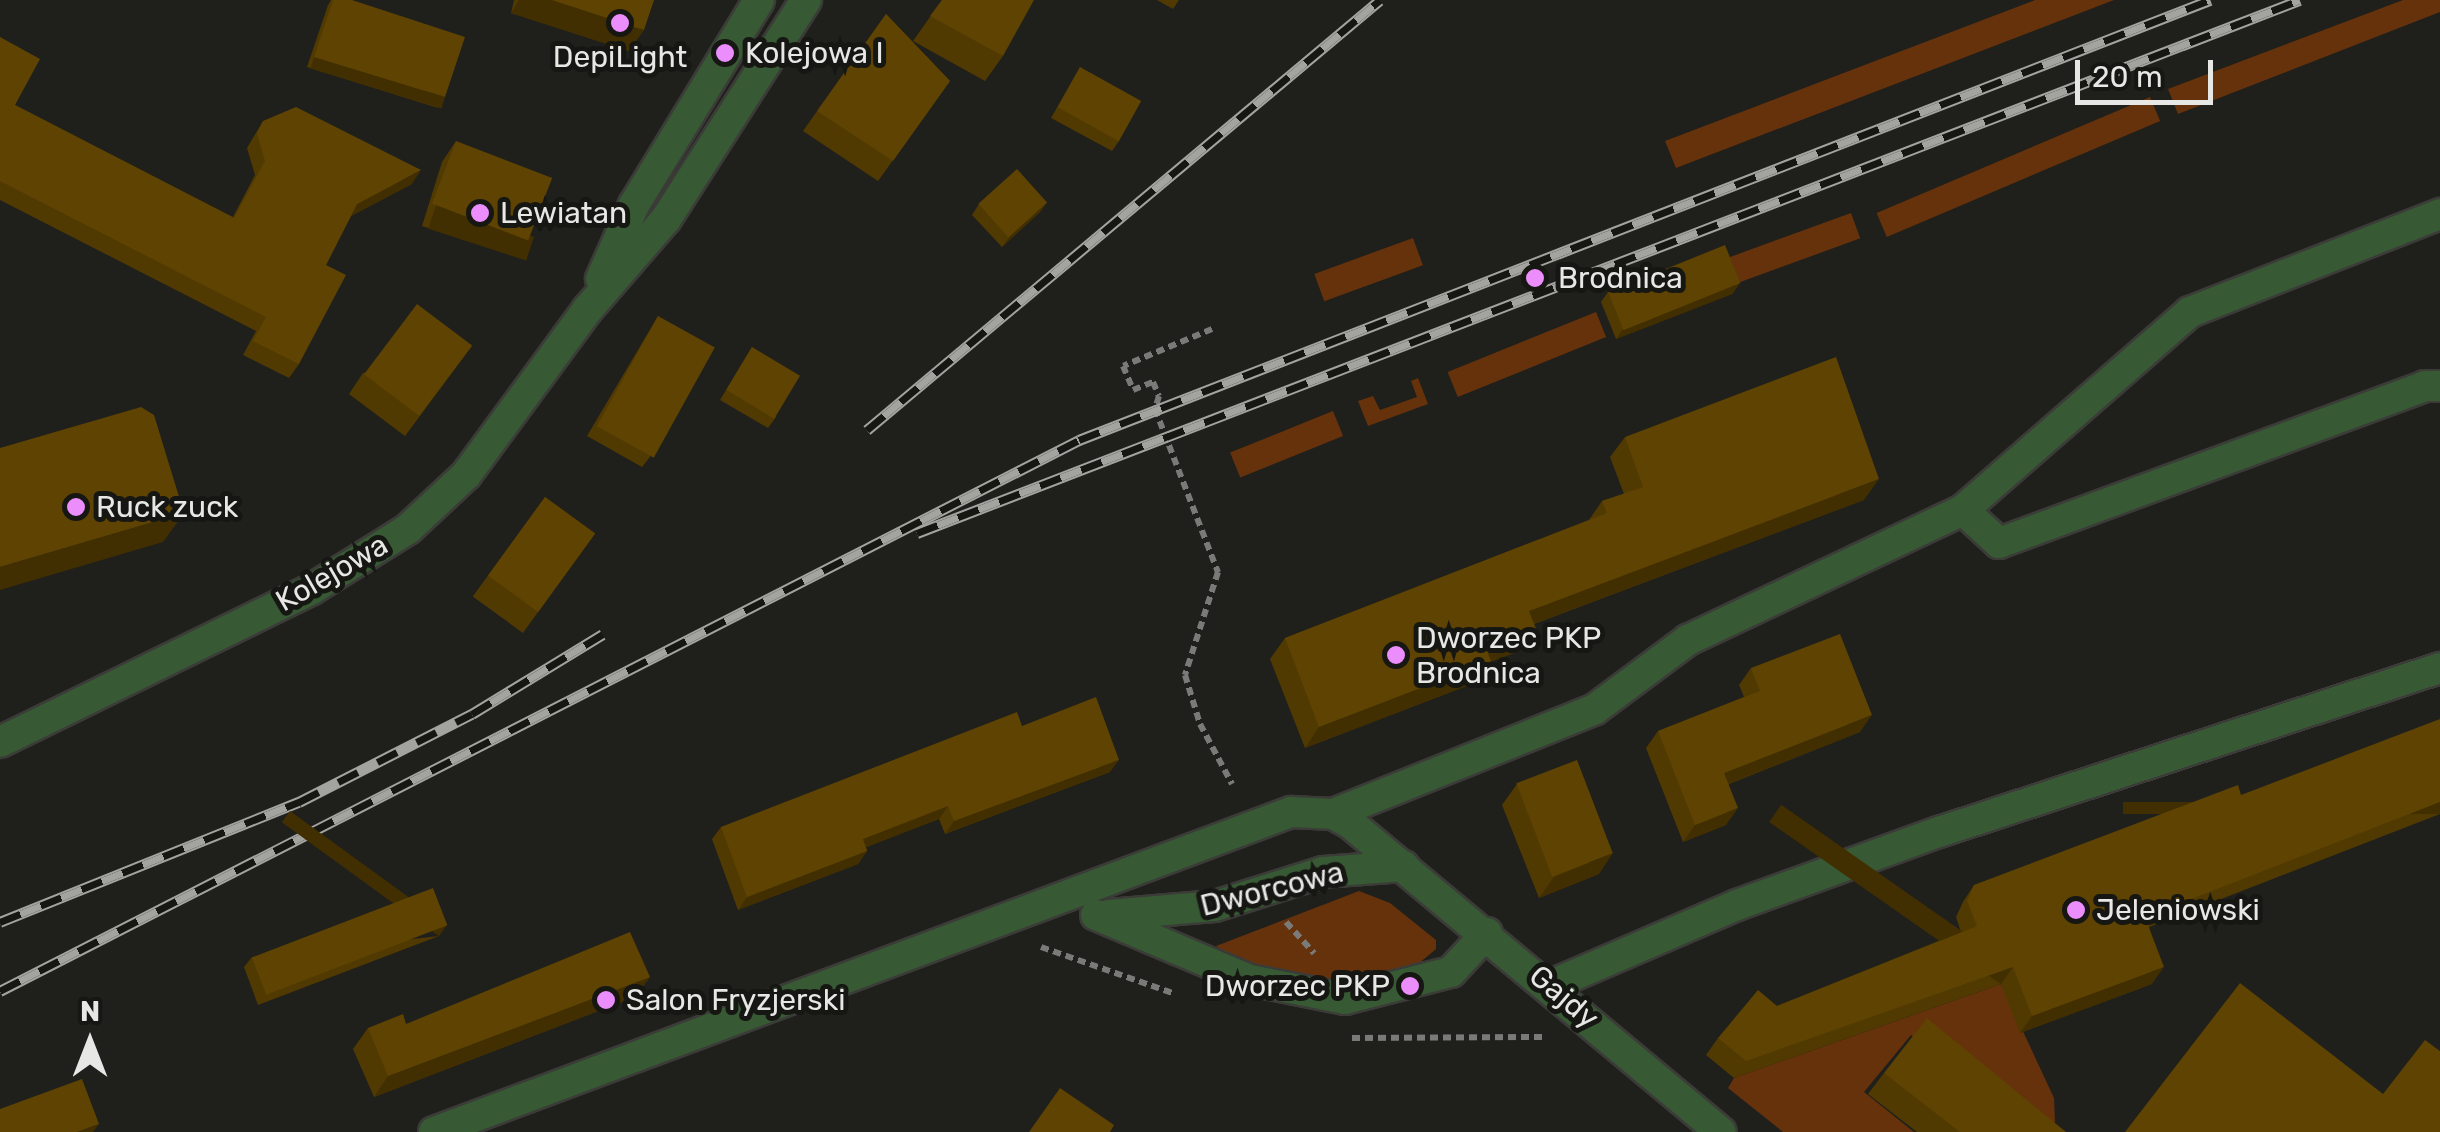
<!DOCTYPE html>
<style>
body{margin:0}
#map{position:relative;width:2440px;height:1132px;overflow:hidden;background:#1f1f1c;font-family:Rubik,sans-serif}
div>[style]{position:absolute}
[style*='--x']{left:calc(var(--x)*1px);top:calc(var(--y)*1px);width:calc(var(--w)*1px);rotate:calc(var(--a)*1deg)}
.green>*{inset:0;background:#66320b;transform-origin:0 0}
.path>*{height:6px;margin-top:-3px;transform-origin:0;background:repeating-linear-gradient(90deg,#7a7a78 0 8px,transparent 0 13px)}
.roads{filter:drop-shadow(2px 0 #3b3b38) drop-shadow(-2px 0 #3b3b38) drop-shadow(0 2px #3b3b38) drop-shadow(0 -2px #3b3b38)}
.minor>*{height:30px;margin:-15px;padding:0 15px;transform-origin:15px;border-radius:15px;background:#375933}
.rail>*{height:11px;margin-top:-5.5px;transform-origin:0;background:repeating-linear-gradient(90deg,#161613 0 22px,#a3a3a0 0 44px);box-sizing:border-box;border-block:2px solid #a3a3a0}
.wall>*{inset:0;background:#513a02;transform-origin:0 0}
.shaded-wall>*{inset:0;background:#422f01;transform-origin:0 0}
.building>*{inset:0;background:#5e4302;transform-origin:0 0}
.dots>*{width:28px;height:28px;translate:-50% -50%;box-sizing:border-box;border:5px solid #161613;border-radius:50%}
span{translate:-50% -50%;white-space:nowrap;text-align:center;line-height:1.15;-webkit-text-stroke:10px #161613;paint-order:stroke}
.poi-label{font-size:30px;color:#e7e7e5}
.left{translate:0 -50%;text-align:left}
.right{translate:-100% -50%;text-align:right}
.street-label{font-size:30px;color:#e7e7e5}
.north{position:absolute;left:40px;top:992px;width:100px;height:100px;-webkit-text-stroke:8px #161613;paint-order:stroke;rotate:0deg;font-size:28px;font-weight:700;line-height:40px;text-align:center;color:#e7e7e5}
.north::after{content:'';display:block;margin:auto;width:35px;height:45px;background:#e7e7e5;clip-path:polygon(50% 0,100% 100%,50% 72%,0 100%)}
.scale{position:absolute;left:2075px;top:60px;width:138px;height:45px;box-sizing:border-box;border:5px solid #e7e7e5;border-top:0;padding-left:12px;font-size:30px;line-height:35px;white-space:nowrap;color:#e7e7e5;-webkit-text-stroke:8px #161613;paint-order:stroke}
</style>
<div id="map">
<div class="green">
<div style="clip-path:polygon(2035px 0,2114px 0,1676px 168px,1665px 141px)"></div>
<div style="clip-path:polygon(2403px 0,2440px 0,2440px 12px,2178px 114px,2168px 89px)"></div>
<div style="left:2150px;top:97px;width:26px;height:297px;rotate:67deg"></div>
<div style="left:1851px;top:213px;width:27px;height:134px;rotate:70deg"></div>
<div style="left:1413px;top:238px;width:29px;height:105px;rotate:70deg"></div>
<div style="left:1596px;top:312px;width:27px;height:160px;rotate:68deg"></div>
<div style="clip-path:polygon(1418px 378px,1428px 404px,1368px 426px,1358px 401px,1373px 396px,1380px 410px,1417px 397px,1411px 381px)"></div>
<div style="left:1333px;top:411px;width:27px;height:111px;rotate:68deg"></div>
<div style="clip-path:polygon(1359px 891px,1390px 903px,1436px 940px,1436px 949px,1411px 970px,1351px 984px,1251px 968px,1216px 946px)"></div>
<div style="clip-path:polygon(2001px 984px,2054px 1098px,2055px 1122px,2044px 1132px,2033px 1132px,1911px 1035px,1864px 1092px,1914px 1132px,1783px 1132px,1728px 1088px,1734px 1078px)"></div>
</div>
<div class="path">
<div style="--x:1212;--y:329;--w:96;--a:157.4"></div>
<div style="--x:1123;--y:366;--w:26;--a:67"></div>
<div style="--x:1133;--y:390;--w:22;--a:-22"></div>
<div style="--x:1153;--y:382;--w:15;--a:67"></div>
<div style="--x:1159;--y:396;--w:14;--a:107"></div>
<div style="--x:1155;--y:409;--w:175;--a:68.9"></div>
<div style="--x:1218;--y:572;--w:108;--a:107.8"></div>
<div style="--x:1185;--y:675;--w:51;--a:73"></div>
<div style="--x:1200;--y:724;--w:68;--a:61.9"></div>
<div style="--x:1286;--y:922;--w:42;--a:47.9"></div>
<div style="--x:1041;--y:947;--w:142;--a:19.3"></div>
<div style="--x:1352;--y:1038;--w:191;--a:-0.3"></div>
</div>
<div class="roads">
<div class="minor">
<div style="--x:601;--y:279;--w:81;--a:-66"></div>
<div style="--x:634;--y:205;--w:240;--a:-58.6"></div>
<div style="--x:1963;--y:510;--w:49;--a:42.5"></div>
<div style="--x:1999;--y:543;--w:454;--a:-20.2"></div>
<div style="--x:2425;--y:386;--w:15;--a:0"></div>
<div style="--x:0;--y:742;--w:347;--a:-26.1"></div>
<div style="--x:312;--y:589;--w:113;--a:-32"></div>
<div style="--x:408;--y:529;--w:79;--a:-43"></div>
<div style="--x:466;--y:475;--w:206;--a:-53.7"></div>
<div style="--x:588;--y:309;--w:119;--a:-49.1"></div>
<div style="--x:666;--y:219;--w:260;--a:-57.4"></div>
<div style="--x:1333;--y:814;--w:282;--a:-21.8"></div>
<div style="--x:1595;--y:709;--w:116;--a:-36.6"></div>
<div style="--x:1688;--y:640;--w:304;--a:-25.3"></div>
<div style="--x:1963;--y:510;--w:301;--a:-41.1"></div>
<div style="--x:2190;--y:312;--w:269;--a:-21.4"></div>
<div style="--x:1096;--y:915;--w:167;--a:22.9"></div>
<div style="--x:1250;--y:980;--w:97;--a:11.3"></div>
<div style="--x:1345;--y:999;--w:109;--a:-14.3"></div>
<div style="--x:1451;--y:972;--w:53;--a:-47.3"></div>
<div style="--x:1109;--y:915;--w:106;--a:-4.9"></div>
<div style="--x:1215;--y:906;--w:113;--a:-17.5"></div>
<div style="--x:1323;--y:872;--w:81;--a:-4.2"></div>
<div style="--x:1551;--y:985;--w:202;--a:-23.3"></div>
<div style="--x:1737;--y:905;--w:215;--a:-19.9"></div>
<div style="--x:1939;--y:832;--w:527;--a:-18.13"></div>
<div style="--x:434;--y:1132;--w:915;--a:-20.48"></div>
<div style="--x:1291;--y:812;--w:42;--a:2.7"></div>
<div style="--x:1333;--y:814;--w:21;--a:29"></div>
<div style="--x:1351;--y:824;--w:481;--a:39.8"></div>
</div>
</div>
<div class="rail">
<div style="--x:867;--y:430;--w:669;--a:-39.97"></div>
<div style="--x:917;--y:533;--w:1482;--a:-21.08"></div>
<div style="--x:0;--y:922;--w:322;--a:-21.9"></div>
<div style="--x:299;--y:802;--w:194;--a:-27"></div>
<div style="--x:472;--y:714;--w:153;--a:-31.4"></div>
<div style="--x:0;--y:991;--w:1212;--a:-27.05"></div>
<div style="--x:1079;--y:440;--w:1214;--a:-21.26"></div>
</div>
<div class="wall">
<div style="clip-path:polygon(331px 0,352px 0,438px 108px,307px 67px,328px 5px)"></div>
<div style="clip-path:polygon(514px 0,654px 0,629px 51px,511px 13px)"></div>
<div style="clip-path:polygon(942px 0,1003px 56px,985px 81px,913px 41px)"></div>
<div style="clip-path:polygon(1157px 0,1179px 0,1173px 9px)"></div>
<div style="clip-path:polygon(886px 14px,950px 81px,878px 181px,803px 131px)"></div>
<div style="clip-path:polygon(0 37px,15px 105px,233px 217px,255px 175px,247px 148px,263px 121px,412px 184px,351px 216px,326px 265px,299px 364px,289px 378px,243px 355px,256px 331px,0 200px)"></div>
<div style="clip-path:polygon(1080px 67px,1119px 141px,1112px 151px,1051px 118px)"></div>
<div style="clip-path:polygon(456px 141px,520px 258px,422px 226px,442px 162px)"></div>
<div style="clip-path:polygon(1047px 202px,1040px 212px,1002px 247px,972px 215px,979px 204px)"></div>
<div style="clip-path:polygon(1740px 283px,1732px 294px,1616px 339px,1601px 302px,1608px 292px)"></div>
<div style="clip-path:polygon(658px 316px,650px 457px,642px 467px,587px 436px)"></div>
<div style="clip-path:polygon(472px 346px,405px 436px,349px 394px,363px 373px)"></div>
<div style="clip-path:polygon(752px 347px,776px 417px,768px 428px,720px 400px)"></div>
<div style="clip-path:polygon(1625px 437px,1864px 500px,1534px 624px,1536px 629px,1522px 650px,1490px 662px,1477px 682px,1305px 748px,1270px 659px,1285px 638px,1589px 520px,1602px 501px,1624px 494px,1610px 457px)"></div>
<div style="left:545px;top:497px;width:62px;height:123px;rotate:36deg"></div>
<div style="clip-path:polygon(1751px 668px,1860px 732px,1729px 784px,1726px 825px,1683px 842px,1646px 748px,1658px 731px,1744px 697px,1739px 685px)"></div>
<div style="clip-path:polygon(1022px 726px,1110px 772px,945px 834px,939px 819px,866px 847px,867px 851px,858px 864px,738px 910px,712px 839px,721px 827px)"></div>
<div style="clip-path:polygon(1517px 784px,1599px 874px,1539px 898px,1502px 805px)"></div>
<div style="clip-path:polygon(2241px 795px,2440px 814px,2149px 927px,2152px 984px,2020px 1033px,2001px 984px,1734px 1078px,1706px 1055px,1718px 1038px,1777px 1006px,1961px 932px,1956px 917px,1963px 902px,1974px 885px)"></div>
<div style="clip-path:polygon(439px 936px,258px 1005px,244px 967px,252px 957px)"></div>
<div style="clip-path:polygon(650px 977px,635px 997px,374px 1097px,353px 1049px,368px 1028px,406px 1024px)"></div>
<div style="clip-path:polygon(1884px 1073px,2066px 1132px,1917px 1132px,1868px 1094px)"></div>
</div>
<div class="shaded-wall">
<div style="clip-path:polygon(519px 0,552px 0,644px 30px,629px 51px,511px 13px)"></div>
<div style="left:314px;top:57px;width:137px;height:12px;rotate:17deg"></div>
<div style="clip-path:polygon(421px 170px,412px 184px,347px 218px,357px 204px)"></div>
<div style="clip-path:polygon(1047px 202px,1040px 212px,1002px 247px,1010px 236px)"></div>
<div style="left:436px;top:205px;width:103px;height:25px;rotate:18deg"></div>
<div style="clip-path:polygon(1740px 283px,1732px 294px,1616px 339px,1623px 329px)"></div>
<div style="clip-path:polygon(1879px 479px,1864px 500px,1514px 631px,1529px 611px)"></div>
<div style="clip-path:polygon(184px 513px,163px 542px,0 590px,0 567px)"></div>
<div style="clip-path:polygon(1536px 629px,1522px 650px,1490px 662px,1477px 682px,1305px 748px,1319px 727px,1486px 648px)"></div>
<div style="clip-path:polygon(1872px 715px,1860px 732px,1712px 790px,1724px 773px)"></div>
<div style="clip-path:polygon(1119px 760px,1110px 772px,945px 834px,954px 821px)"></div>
<div style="left:2440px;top:802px;width:12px;height:317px;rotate:90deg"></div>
<div style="clip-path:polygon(948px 806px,939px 819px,854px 852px,863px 839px)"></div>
<div style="clip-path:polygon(1738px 808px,1726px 825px,1683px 842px,1695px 825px)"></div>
<div style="clip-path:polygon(867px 851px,858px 864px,738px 910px,747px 897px)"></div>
<div style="clip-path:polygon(1613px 853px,1599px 874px,1539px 898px,1554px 877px)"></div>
<div style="left:447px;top:925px;width:14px;height:194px;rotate:126deg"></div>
<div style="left:2013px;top:967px;width:21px;height:283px;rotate:125deg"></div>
<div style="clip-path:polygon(2164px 967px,2152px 984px,2020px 1033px,2032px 1016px)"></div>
<div style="clip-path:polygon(650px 977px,635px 997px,374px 1097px,388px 1076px)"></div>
<div style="clip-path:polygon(99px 1124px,93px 1132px,77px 1132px)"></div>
</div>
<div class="building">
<div style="clip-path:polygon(333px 0,352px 0,465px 37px,445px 97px,314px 57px)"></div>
<div style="clip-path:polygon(552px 0,654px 0,644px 30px)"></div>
<div style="clip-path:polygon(942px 0,1034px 0,1003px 56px,930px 16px)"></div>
<div style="clip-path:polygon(886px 14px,950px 81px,893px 161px,817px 111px)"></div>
<div style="clip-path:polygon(0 37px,40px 59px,15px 105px,234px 218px,265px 161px,257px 133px,263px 121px,296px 107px,421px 170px,357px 204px,326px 265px,346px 275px,299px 364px,253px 341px,266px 317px,0 181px)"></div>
<div style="left:1080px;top:67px;width:70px;height:46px;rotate:29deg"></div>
<div style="left:456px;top:141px;width:103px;height:67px;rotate:21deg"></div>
<div style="left:1017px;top:169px;width:45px;height:52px;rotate:48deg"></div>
<div style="left:1725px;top:245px;width:41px;height:126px;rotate:68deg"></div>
<div style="left:417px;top:304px;width:69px;height:88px;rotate:37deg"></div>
<div style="left:658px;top:316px;width:65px;height:126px;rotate:29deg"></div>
<div style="left:752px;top:347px;width:56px;height:50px;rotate:31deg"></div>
<div style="clip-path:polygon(1836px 357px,1879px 479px,1529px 611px,1536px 629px,1486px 648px,1491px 661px,1319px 727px,1285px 638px,1607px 513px,1602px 501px,1643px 487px,1625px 437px)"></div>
<div style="clip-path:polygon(141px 407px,154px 415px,184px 513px,0 567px,0 448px)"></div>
<div style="left:545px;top:497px;width:62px;height:97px;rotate:36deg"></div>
<div style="clip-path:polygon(1840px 634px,1872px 715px,1724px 773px,1738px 808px,1695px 825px,1658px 731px,1760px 691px,1751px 668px)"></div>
<div style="clip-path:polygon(1096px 697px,1119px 760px,954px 821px,948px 806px,863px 839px,867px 851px,747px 897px,721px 827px,1017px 712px,1022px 726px)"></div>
<div style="clip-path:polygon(2440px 719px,2440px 802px,2145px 917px,2164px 967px,2032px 1016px,2013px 967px,1746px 1061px,1718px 1038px,1758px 990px,1777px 1006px,1977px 926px,1967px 901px,1974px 885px,2238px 785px,2241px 795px)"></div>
<div style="left:1577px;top:760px;width:100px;height:65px;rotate:69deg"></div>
<div style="left:433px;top:888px;width:40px;height:194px;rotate:69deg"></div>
<div style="clip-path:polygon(630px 932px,650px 977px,388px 1076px,368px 1028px,403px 1014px,406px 1024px)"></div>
<div style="clip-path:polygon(2240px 983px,2383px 1094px,2425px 1040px,2440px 1051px,2440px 1132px,2125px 1132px)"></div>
<div style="clip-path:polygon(1927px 1018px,2066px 1132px,1960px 1132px,1884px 1073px)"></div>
<div style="clip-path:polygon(82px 1079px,99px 1124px,77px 1132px,0 1132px,0 1109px)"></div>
<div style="clip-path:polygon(1060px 1088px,1114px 1125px,1110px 1132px,1029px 1132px)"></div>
</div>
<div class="dots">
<div style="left:620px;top:23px;background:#eb8dfb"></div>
<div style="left:725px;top:53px;background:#eb8dfb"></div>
<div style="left:480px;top:213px;background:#eb8dfb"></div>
<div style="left:1535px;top:278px;background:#eb8dfb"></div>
<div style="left:76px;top:507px;background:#eb8dfb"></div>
<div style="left:1396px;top:655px;background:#eb8dfb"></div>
<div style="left:2076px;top:910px;background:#eb8dfb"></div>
<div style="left:1410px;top:986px;background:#eb8dfb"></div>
<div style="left:606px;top:1000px;background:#eb8dfb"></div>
</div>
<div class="poi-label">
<span class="left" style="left:745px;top:53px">Kolejowa I</span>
<span style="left:620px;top:57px">DepiLight</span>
<span class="left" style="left:500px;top:213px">Lewiatan</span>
<span class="left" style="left:1558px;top:278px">Brodnica</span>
<span class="left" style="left:96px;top:507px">Ruck zuck</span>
<span class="left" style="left:1416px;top:655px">Dworzec PKP<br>Brodnica</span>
<span class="left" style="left:2096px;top:910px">Jeleniowski</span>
<span class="right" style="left:1390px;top:986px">Dworzec PKP</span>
<span class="left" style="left:626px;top:1000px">Salon Fryzjerski</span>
</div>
<div class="street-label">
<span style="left:332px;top:573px;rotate:-30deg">Kolejowa</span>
<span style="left:1272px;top:889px;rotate:-14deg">Dworcowa</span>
<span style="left:1564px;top:997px;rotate:40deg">Gajdy</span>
</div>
<div class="north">N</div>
<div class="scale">20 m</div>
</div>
